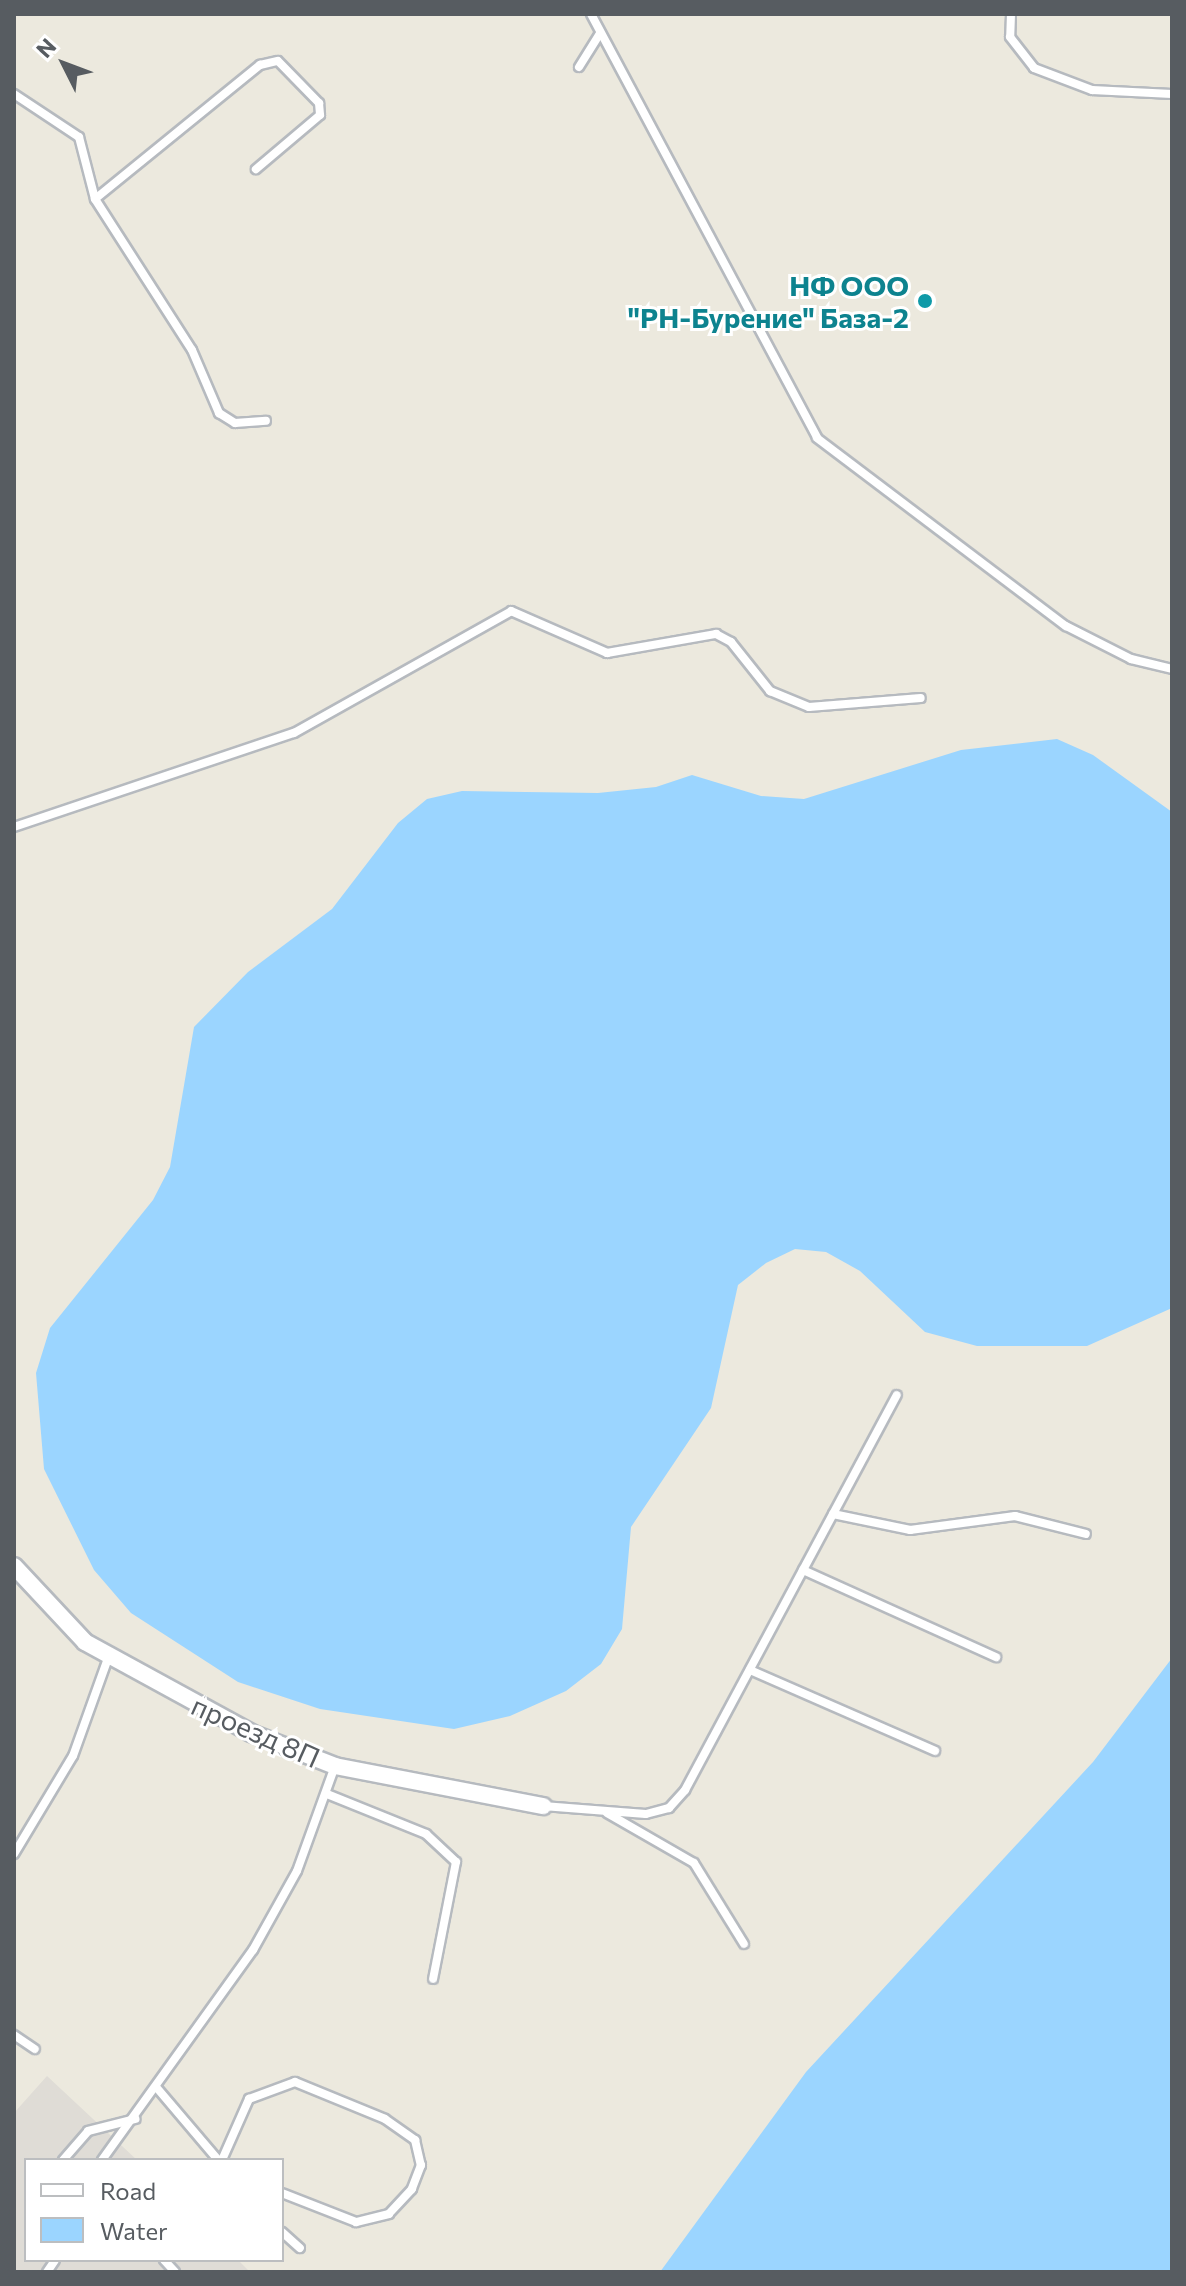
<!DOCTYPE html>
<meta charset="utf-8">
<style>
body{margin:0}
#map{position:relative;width:1186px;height:2286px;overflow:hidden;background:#ece9de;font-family:Commissioner,sans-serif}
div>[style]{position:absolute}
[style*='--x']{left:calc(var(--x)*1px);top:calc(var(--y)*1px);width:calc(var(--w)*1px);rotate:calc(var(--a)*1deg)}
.industrial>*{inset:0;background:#dfdcd6}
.water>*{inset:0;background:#9bd5ff}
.roads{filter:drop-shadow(2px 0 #b6babf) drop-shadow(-2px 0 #b6babf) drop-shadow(0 2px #b6babf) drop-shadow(0 -2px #b6babf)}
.lane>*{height:8px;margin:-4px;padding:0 4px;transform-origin:4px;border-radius:4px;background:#fff}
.street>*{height:16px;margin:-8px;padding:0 8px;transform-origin:8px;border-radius:8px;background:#fff}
.dots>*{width:22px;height:22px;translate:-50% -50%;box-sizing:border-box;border:4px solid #fff;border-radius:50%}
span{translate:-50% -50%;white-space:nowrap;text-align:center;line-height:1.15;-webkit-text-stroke:6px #fff;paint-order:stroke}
.culture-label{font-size:28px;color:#0d838f;font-weight:700}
.right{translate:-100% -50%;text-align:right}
.street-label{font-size:28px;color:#575c61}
.frame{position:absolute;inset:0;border:16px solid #575c61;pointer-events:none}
.legend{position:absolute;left:24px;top:2158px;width:260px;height:104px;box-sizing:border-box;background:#fff;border:2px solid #bcbec0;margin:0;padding:10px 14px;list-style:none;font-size:24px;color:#575c61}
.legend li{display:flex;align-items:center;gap:16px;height:40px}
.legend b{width:40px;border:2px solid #bcbec0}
.north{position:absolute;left:24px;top:24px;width:80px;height:80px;-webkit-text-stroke:6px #fff;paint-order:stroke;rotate:312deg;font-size:22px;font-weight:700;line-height:32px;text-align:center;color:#575c61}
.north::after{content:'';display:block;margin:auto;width:28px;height:36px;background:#575c61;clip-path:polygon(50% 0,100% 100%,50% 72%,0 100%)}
</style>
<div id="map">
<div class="industrial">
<div style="clip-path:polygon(47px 2076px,137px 2160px,26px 2160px,26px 2260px,238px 2260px,250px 2272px,14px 2272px,14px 2113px)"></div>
</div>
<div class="water">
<div style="clip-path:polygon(1057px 739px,1093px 755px,1172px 812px,1172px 1308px,1087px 1346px,977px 1346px,925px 1332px,860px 1271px,826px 1252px,795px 1249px,766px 1263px,738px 1285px,711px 1408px,631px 1527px,622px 1629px,601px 1664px,566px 1691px,510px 1716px,454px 1729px,320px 1709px,238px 1682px,131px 1613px,94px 1570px,44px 1469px,36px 1373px,50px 1328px,153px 1200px,170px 1167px,194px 1027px,248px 972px,332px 909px,398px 823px,427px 799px,462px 791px,598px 793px,656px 787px,692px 775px,761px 796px,804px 799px,961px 750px)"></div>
<div style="clip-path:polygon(1172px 1658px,1172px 2272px,660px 2272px,806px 2072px,1093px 1762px)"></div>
</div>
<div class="roads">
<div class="lane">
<div style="--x:591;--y:14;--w:480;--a:61.9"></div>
<div style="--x:817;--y:438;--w:312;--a:37.1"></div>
<div style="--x:1066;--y:626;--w:73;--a:26.9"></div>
<div style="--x:1131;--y:659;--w:42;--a:13.7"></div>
<div style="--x:1011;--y:14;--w:23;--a:92"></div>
<div style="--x:1010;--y:37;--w:39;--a:52"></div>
<div style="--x:1034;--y:68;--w:62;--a:20.8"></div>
<div style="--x:1092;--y:90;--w:80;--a:2.9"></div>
<div style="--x:579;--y:67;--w:39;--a:-58"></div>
<div style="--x:14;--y:94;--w:78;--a:33.5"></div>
<div style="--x:79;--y:137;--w:64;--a:75.5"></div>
<div style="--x:95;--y:199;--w:179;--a:57.3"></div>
<div style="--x:192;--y:350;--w:69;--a:66.8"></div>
<div style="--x:219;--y:413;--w:19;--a:32"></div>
<div style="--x:235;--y:423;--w:31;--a:-4"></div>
<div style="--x:95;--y:199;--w:213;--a:-39.1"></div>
<div style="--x:260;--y:65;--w:18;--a:-13"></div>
<div style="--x:278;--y:61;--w:59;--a:45.7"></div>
<div style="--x:319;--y:103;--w:12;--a:85"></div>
<div style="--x:320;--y:115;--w:84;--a:139.8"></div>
<div style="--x:14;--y:827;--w:295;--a:-18.6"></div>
<div style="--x:294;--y:733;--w:249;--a:-29.3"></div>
<div style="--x:511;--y:611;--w:105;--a:23.6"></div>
<div style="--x:607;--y:653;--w:111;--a:-9.9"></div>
<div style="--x:716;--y:634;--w:17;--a:28"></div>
<div style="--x:731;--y:642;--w:63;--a:51.5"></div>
<div style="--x:770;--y:691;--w:42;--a:22.3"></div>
<div style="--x:809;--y:707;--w:112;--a:-4.6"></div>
<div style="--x:833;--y:1514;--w:79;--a:11.7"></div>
<div style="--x:910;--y:1530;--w:106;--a:-7.6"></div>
<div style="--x:1015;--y:1516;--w:73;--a:14.2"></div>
<div style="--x:803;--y:1570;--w:212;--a:24.3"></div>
<div style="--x:750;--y:1670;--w:202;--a:23.6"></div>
<div style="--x:327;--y:1794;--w:107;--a:22"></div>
<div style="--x:426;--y:1834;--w:41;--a:43"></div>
<div style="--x:456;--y:1862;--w:119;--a:101.1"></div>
<div style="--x:543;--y:1806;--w:103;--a:4.4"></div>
<div style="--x:646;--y:1814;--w:24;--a:-15"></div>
<div style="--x:669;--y:1808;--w:24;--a:-48"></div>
<div style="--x:685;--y:1790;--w:448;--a:-61.8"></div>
<div style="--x:607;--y:1813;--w:100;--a:29.9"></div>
<div style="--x:694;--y:1863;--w:95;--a:58.3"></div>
<div style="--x:14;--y:1854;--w:114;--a:-59"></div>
<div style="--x:73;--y:1756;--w:104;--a:-70.3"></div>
<div style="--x:14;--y:2035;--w:25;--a:34"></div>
<div style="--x:157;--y:2088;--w:94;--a:49.7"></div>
<div style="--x:63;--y:2160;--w:38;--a:-49"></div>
<div style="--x:88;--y:2131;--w:49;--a:-14.3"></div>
<div style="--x:102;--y:2160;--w:259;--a:-54.3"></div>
<div style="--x:253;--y:1950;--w:90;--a:-60.9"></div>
<div style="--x:297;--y:1871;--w:112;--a:-70.1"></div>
<div style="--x:222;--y:2160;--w:67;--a:-66.1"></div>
<div style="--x:249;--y:2099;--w:49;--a:-20.3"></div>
<div style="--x:295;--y:2082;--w:97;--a:22.3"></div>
<div style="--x:385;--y:2119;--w:37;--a:35"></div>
<div style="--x:415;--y:2140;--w:26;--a:77"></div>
<div style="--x:421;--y:2165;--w:26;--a:111"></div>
<div style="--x:412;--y:2189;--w:34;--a:133"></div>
<div style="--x:389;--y:2214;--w:34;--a:166"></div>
<div style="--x:356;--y:2222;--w:79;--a:-158.6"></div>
<div style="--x:282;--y:2232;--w:24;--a:42"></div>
<div style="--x:164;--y:2260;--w:16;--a:47"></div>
<div style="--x:47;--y:2272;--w:14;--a:-56"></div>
</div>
<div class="street">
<div style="--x:14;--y:1566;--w:104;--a:46.9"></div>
<div style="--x:85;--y:1642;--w:189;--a:28.7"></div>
<div style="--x:251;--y:1733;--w:90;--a:21.4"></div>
<div style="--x:335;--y:1766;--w:212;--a:10.9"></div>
</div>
</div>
<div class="dots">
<div style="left:925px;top:301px;background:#0f9aa8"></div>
</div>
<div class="culture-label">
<span class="right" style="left:909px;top:301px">НФ ООО<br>"РН-Бурение" База-2</span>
</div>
<div class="street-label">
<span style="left:256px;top:1731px;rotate:24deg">проезд 8П</span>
</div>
<div class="frame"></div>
<ul class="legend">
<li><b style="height:10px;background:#fff"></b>Road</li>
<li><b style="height:22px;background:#9bd5ff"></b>Water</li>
</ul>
<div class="north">N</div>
</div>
